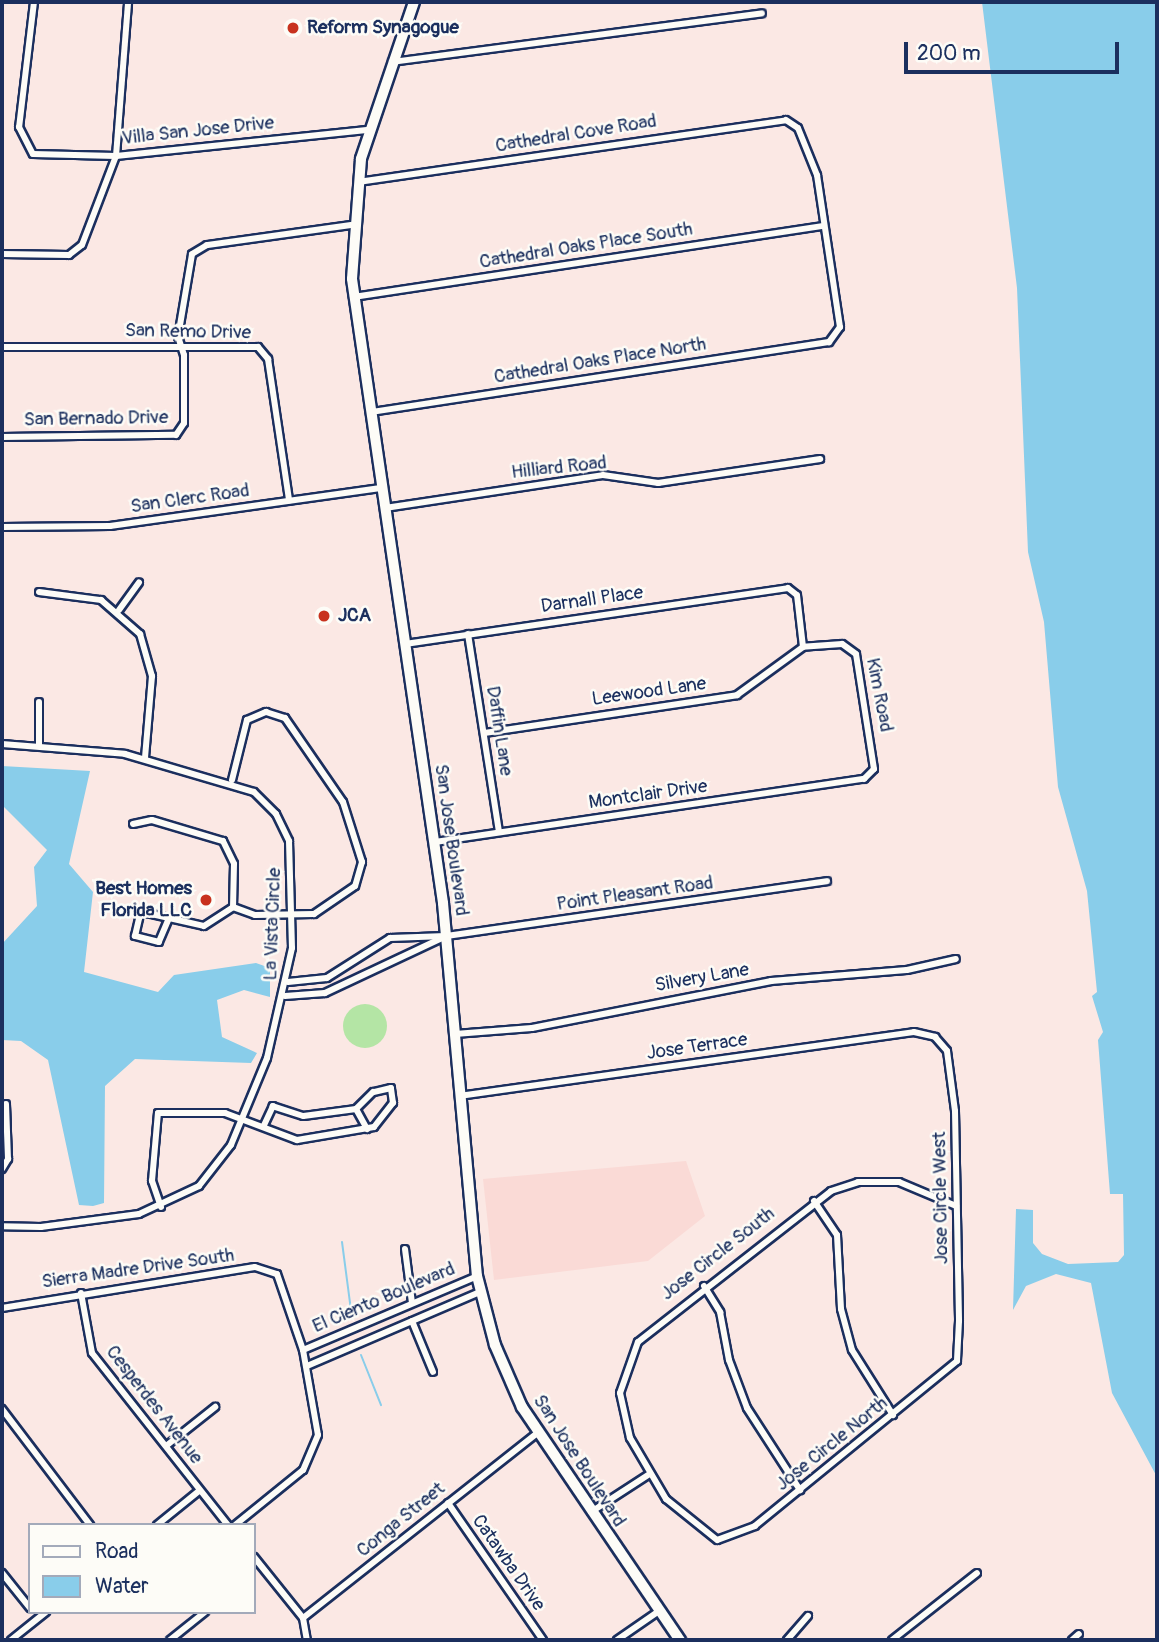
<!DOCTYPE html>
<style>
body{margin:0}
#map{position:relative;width:1159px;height:1642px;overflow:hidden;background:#fbe8e4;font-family:Pangolin,sans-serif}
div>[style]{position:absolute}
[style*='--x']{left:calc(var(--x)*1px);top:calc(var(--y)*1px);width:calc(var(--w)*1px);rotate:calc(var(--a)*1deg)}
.built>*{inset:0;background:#fadad6}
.green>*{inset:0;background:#b4e5a5}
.round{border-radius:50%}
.water>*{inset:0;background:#89cdea}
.stream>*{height:2px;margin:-1px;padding:0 1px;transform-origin:1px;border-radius:1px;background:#89cdea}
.roads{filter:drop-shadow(2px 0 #1b2f5e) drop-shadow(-2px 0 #1b2f5e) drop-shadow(0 2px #1b2f5e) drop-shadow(0 -2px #1b2f5e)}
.minor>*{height:6px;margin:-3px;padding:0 3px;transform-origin:3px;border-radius:3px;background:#fdfcf7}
.primary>*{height:10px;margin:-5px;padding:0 5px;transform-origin:5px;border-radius:5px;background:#fdfcf7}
.dots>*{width:19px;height:19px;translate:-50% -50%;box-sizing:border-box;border:4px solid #fdfcf7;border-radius:50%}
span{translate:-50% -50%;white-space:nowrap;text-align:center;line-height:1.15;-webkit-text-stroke:5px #fdfcf7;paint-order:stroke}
.poi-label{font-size:19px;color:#1b2f5e;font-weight:700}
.left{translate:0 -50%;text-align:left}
.right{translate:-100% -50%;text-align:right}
.street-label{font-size:19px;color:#1b2f5e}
.frame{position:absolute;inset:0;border:4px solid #1b2f5e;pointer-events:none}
.legend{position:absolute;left:28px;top:1523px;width:228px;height:91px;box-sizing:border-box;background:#fdfcf7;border:2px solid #a3aaba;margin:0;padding:9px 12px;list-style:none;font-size:21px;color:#1b2f5e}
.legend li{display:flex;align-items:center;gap:14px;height:35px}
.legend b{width:35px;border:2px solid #a3aaba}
.scale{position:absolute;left:904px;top:42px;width:215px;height:32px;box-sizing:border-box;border:4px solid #1b2f5e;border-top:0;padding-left:9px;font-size:21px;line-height:24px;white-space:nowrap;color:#1b2f5e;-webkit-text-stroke:5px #fdfcf7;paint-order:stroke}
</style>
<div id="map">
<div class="built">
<div style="clip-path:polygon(686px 1161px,705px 1216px,648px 1261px,494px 1280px,483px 1179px)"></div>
</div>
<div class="green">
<div class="round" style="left:343px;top:1004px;width:44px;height:44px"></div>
</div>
<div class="water">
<div style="clip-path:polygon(982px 2px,1157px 2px,1157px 1477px,1112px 1393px,1091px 1283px,1056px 1274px,1026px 1286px,1013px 1310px,1016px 1209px,1033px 1210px,1033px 1243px,1042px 1254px,1068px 1264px,1118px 1262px,1124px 1255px,1123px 1194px,1110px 1194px,1098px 1040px,1103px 1032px,1092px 996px,1097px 992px,1087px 891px,1058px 787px,1044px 622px,1028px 552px,1017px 288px)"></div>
<div style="clip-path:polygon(2px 766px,90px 771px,69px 864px,93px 892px,84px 972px,158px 992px,174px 975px,256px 963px,270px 968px,270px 997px,244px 990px,217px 1000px,222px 1037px,257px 1053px,251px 1063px,135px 1059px,105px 1086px,104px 1203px,93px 1206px,79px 1205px,48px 1060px,21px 1041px,2px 1040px,2px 944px,37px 906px,34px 867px,47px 850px,2px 805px)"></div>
</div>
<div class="stream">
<div style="--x:342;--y:1242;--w:77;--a:82.5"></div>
<div style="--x:361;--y:1355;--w:54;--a:68.2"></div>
</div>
<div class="roads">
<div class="minor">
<div style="--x:34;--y:2;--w:126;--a:96.8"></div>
<div style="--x:19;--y:127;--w:30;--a:63"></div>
<div style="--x:33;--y:154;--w:83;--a:1.4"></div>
<div style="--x:116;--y:156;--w:252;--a:-5.9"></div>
<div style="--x:392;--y:62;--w:373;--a:-7.5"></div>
<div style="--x:358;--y:182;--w:432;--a:-8.2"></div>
<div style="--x:786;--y:120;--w:14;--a:34"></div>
<div style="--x:798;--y:128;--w:51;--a:68"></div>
<div style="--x:817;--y:175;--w:154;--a:81.4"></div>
<div style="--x:840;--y:327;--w:19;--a:126"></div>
<div style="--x:829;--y:342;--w:464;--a:171.3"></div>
<div style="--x:2;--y:254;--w:67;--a:0.9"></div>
<div style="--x:69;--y:255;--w:16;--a:-38"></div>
<div style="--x:82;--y:245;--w:95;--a:-69.1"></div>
<div style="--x:116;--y:156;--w:154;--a:-85.5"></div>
<div style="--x:353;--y:297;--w:476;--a:-8.6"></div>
<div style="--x:2;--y:347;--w:256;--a:0"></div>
<div style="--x:258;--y:347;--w:16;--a:50"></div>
<div style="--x:268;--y:359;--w:143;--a:81.5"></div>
<div style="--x:2;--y:437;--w:174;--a:-0.7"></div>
<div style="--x:176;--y:435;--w:14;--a:-56"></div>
<div style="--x:184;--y:423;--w:68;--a:-90"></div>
<div style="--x:184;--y:355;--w:19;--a:-108"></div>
<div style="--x:178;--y:337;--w:84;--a:-80.4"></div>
<div style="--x:192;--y:254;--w:17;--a:-31"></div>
<div style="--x:207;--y:245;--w:146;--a:-7.9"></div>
<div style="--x:385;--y:508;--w:220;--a:-8.6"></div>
<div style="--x:603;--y:475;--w:56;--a:8.3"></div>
<div style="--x:658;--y:483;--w:164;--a:-8.4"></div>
<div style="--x:2;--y:527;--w:108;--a:-0.5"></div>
<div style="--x:110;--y:526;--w:275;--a:-8"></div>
<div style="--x:39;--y:592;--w:63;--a:7.4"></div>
<div style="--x:101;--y:600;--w:52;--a:41.1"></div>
<div style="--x:140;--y:634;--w:44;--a:74.1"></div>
<div style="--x:152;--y:676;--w:82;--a:94.9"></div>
<div style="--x:119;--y:610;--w:34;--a:-54"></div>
<div style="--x:468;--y:634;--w:200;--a:81.1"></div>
<div style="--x:405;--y:644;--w:387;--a:-8.3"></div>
<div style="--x:788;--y:588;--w:11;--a:38"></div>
<div style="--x:797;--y:595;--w:52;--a:83.4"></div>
<div style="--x:39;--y:702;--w:43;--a:90"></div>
<div style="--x:484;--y:733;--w:256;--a:-8.5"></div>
<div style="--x:737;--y:695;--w:82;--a:-36"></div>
<div style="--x:2;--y:744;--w:123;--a:4.6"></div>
<div style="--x:125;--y:754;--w:134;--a:16.4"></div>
<div style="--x:254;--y:792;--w:31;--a:45"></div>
<div style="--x:276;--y:814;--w:30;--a:64"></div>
<div style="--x:289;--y:841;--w:107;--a:88.4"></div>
<div style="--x:292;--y:948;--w:113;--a:102.8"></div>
<div style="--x:267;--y:1058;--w:94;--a:112.5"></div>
<div style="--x:231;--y:1145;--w:52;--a:128"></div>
<div style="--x:199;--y:1186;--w:66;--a:155"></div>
<div style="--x:139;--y:1214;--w:99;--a:172.4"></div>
<div style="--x:41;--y:1227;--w:39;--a:-179"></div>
<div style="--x:232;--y:780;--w:62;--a:-76"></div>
<div style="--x:247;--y:720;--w:21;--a:-23"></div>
<div style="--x:266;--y:712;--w:20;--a:18"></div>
<div style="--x:285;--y:718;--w:102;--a:55.4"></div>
<div style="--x:343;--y:802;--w:63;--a:72.4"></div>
<div style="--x:362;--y:862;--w:25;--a:106"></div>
<div style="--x:355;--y:886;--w:50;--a:145.7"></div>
<div style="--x:314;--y:914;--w:59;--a:179"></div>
<div style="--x:255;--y:915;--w:23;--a:-160"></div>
<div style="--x:133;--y:824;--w:19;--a:-12"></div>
<div style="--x:152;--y:820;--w:74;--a:16.5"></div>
<div style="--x:223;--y:841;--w:25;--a:64"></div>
<div style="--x:234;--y:864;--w:43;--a:91.3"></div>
<div style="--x:435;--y:842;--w:434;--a:-8.4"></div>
<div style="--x:864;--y:779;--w:14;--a:-45"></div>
<div style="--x:874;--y:769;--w:116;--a:-98.9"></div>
<div style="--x:856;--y:654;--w:17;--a:-144"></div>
<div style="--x:842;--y:644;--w:39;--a:176"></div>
<div style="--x:169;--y:918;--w:26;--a:113"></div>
<div style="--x:159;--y:942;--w:25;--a:-166"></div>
<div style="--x:135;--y:936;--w:23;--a:-77"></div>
<div style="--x:140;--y:914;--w:7;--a:-8"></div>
<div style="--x:147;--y:913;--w:58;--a:12.8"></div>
<div style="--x:204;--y:926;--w:35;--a:-33"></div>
<div style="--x:288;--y:982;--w:39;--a:-6"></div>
<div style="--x:327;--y:978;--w:75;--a:-32.4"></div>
<div style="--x:390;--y:938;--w:56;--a:-2"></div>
<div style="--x:446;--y:936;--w:385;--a:-8.2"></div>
<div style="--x:285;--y:996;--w:40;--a:-4.3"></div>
<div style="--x:325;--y:993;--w:134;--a:-25.2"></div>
<div style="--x:455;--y:1034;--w:77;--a:-4.5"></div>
<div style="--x:532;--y:1028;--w:244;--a:-11.1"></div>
<div style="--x:771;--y:981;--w:136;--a:-4.6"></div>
<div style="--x:907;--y:970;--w:50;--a:-12.7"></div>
<div style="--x:459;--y:1096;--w:459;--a:-8"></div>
<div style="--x:914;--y:1032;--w:22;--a:13"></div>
<div style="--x:935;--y:1037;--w:18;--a:49"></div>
<div style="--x:947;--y:1051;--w:61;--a:82.4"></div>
<div style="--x:955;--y:1111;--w:210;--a:88.9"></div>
<div style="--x:959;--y:1321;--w:40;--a:92.9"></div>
<div style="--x:957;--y:1361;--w:261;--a:140.8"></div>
<div style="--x:755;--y:1526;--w:40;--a:159.8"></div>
<div style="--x:717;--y:1540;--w:65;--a:-141.2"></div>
<div style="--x:666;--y:1499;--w:71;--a:-120.5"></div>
<div style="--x:630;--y:1438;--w:46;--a:-102.5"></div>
<div style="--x:620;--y:1393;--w:54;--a:-70.6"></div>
<div style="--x:638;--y:1342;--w:245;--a:-38"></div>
<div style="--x:831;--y:1191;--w:28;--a:-18"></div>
<div style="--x:858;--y:1182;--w:41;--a:0"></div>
<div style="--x:899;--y:1182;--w:62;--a:22.8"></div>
<div style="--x:356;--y:1109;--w:23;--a:61"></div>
<div style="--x:2;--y:1169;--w:12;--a:-59"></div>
<div style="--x:8;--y:1159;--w:55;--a:-92.1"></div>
<div style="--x:814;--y:1201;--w:41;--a:55.9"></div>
<div style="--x:837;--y:1235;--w:74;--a:86.9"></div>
<div style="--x:841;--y:1309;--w:42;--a:75"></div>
<div style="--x:852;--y:1350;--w:77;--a:57.8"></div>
<div style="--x:161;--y:1207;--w:28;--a:-109"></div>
<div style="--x:152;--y:1181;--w:68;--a:-85"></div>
<div style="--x:158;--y:1113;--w:67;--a:0"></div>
<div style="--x:225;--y:1113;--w:77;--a:20.6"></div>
<div style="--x:297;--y:1140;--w:78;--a:-9.6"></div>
<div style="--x:374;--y:1127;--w:31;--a:-52"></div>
<div style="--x:393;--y:1103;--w:15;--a:-98"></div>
<div style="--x:391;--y:1088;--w:18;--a:167"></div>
<div style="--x:373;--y:1092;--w:24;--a:135"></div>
<div style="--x:356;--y:1109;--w:53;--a:172.5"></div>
<div style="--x:303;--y:1116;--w:32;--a:-162"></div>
<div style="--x:273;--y:1106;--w:23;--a:115"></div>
<div style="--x:405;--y:1249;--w:54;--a:82.6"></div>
<div style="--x:704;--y:1286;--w:31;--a:58"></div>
<div style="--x:720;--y:1312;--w:49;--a:79.4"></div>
<div style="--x:729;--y:1360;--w:51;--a:69.4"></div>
<div style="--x:747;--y:1408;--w:98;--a:57.1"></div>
<div style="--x:81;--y:1293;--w:61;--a:79.6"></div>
<div style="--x:92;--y:1353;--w:219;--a:51.7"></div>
<div style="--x:2;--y:1308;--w:256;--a:-9.2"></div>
<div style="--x:255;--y:1267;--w:23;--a:18"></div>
<div style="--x:277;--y:1274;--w:80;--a:71.1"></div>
<div style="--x:303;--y:1350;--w:86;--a:80"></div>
<div style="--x:318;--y:1435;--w:38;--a:113"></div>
<div style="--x:303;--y:1470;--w:87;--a:141"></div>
<div style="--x:412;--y:1321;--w:55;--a:67.6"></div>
<div style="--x:303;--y:1350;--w:189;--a:-23"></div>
<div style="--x:307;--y:1366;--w:188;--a:-23.2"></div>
<div style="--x:2;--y:1409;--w:146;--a:52.8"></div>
<div style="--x:166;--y:1446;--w:63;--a:-38.5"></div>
<div style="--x:448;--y:1503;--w:167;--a:55.3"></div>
<div style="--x:591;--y:1512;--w:68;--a:-33"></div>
<div style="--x:157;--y:1525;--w:55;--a:-39.1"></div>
<div style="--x:254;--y:1557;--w:78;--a:51.2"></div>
<div style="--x:303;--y:1618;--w:22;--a:80"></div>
<div style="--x:2;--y:1573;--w:45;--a:51.3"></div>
<div style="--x:303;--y:1618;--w:298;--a:-38.3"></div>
<div style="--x:11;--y:1640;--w:45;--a:-38.7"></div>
<div style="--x:170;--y:1640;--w:45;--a:-38.7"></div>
<div style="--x:617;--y:1640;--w:51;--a:-34.6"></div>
<div style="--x:787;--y:1640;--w:32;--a:-49"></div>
<div style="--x:892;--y:1640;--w:108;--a:-38.2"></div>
<div style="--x:1072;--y:1640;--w:9;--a:-41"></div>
</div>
<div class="primary">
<div style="--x:414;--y:2;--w:166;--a:108.7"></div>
<div style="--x:361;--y:159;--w:120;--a:94.3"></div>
<div style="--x:352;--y:279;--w:631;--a:81.7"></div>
<div style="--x:443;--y:903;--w:375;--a:84.8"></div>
<div style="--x:477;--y:1276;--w:71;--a:75.4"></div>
<div style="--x:495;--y:1345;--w:68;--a:66.5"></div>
<div style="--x:522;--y:1407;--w:282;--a:55.9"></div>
</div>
</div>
<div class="dots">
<div style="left:293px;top:28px;background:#c8321e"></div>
<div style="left:324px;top:616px;background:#c8321e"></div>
<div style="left:206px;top:900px;background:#c8321e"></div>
</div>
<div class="poi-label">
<span class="left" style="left:307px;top:28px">Reform Synagogue</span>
<span class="left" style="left:338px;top:616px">JCA</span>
<span class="right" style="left:192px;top:900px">Best Homes<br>Florida LLC</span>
</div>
<div class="street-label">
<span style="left:198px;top:131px;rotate:-6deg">Villa San Jose Drive</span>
<span style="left:576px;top:134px;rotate:-9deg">Cathedral Cove Road</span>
<span style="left:586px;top:246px;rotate:-9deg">Cathedral Oaks Place South</span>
<span style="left:188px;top:332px;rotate:1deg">San Remo Drive</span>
<span style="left:600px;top:361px;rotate:-9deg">Cathedral Oaks Place North</span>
<span style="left:96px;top:419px;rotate:-1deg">San Bernado Drive</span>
<span style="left:559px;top:468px;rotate:-6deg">Hilliard Road</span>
<span style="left:190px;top:499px;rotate:-8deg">San Clerc Road</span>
<span style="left:592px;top:600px;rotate:-8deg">Darnall Place</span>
<span style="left:649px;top:692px;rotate:-8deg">Leewood Lane</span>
<span style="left:879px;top:695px;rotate:79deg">Kim Road</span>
<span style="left:499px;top:731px;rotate:81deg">Daffin Lane</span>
<span style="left:648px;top:795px;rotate:-8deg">Montclair Drive</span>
<span style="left:451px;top:840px;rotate:82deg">San Jose Boulevard</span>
<span style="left:635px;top:894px;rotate:-8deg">Point Pleasant Road</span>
<span style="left:273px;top:924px;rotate:-88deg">La Vista Circle</span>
<span style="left:702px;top:978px;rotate:-10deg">Silvery Lane</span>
<span style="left:697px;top:1047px;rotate:-8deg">Jose Terrace</span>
<span style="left:941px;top:1198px;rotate:-91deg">Jose Circle West</span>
<span style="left:718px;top:1254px;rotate:-38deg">Jose Circle South</span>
<span style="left:138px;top:1269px;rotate:-8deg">Sierra Madre Drive South</span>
<span style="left:384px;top:1298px;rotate:-23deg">El Ciento Boulevard</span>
<span style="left:154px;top:1405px;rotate:52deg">Cesperdes Avenue</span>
<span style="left:832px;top:1444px;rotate:-39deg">Jose Circle North</span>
<span style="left:579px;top:1461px;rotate:57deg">San Jose Boulevard</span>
<span style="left:401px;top:1520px;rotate:-39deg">Conga Street</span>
<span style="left:508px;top:1563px;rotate:55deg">Catawba Drive</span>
</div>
<div class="frame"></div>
<ul class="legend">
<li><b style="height:9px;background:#fdfcf7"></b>Road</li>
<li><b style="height:19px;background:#89cdea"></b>Water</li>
</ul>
<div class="scale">200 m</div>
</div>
